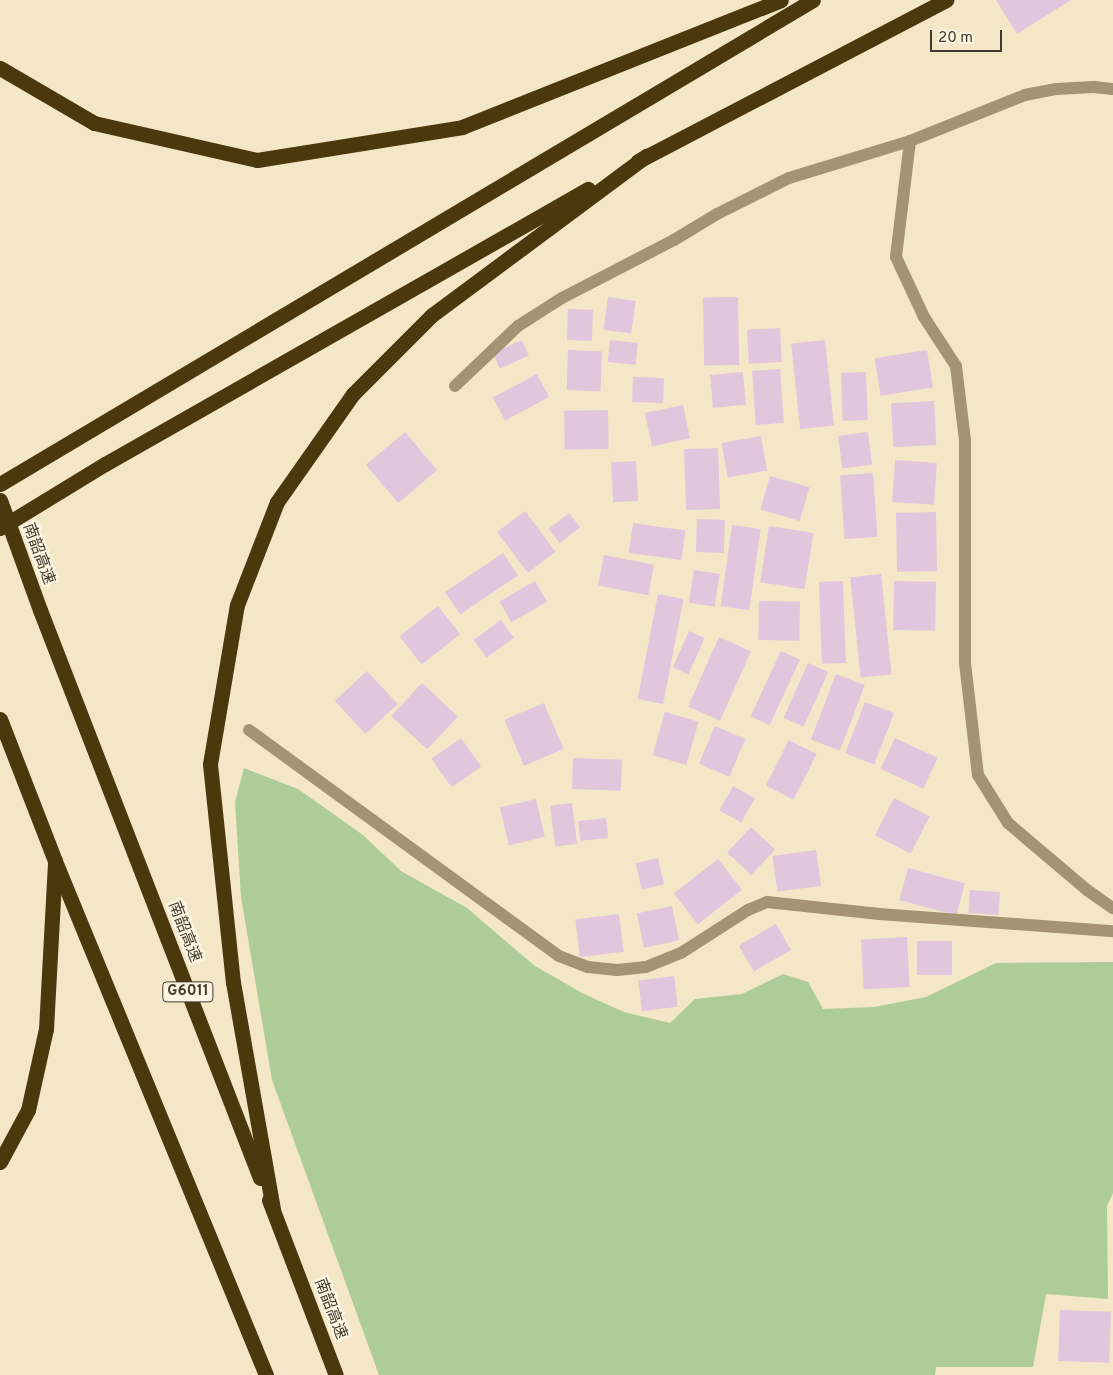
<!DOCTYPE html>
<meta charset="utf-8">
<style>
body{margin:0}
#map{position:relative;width:1113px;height:1375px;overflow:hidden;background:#f4e7c7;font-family:Overpass,"Noto Sans SC",sans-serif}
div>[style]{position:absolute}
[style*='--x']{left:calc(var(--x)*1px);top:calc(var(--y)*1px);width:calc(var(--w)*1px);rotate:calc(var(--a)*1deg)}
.green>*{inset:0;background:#aecc97}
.building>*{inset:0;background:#e1c6de;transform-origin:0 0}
.minor>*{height:12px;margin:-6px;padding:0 6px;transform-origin:6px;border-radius:6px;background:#a49474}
.highway>*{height:15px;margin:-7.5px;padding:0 7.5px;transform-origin:7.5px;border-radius:7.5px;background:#4b380c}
span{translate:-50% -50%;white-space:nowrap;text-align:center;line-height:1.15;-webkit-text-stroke:5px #fdf5e2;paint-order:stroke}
.shield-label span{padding:1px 4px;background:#fdf5e2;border:1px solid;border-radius:4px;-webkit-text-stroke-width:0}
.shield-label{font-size:15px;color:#403b2e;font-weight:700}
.street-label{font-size:16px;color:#403b2e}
.scale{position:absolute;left:930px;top:30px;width:72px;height:22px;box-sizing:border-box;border:2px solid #403b2e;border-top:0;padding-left:6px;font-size:15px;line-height:18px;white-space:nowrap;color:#403b2e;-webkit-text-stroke:4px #fdf5e2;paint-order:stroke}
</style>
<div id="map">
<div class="green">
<div style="clip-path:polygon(244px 768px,298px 789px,363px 835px,401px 871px,467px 908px,535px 966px,584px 994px,624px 1012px,670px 1023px,695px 999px,742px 994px,783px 974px,808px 982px,823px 1009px,874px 1007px,926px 997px,996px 963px,1113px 962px,1113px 1193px,1107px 1206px,1108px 1299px,1046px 1294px,1033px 1367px,936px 1367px,935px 1375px,379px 1375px,272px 1080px,241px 897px,235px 802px)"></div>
</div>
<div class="building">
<div style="clip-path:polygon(996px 0,1071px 0,1017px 34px)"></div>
<div style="left:608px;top:297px;width:28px;height:33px;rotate:8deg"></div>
<div style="left:738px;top:297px;width:68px;height:35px;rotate:89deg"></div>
<div style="left:568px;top:309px;width:25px;height:31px;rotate:2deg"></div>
<div style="left:780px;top:328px;width:34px;height:33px;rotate:87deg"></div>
<div style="left:522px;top:340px;width:17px;height:32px;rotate:66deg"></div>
<div style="left:610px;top:340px;width:28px;height:22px;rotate:6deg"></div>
<div style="left:825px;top:340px;width:86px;height:34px;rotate:84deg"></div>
<div style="left:568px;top:350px;width:34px;height:40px;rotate:2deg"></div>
<div style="left:927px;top:350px;width:38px;height:53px;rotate:81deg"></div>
<div style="left:780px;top:369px;width:54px;height:28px;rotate:86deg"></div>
<div style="left:743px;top:372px;width:33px;height:33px;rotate:85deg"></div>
<div style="left:866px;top:372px;width:48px;height:25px;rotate:88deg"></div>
<div style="left:537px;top:374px;width:26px;height:50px;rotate:62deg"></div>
<div style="left:633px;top:377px;width:31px;height:25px;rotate:2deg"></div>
<div style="left:934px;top:401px;width:44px;height:43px;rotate:87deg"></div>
<div style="left:683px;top:405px;width:34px;height:39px;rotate:78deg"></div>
<div style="left:608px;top:410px;width:39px;height:44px;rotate:89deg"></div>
<div style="left:405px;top:432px;width:50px;height:51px;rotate:50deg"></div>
<div style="left:868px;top:432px;width:33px;height:30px;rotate:83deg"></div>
<div style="left:761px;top:436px;width:35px;height:40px;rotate:80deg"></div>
<div style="left:718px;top:448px;width:61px;height:34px;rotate:88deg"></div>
<div style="left:895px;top:460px;width:42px;height:42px;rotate:4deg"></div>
<div style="left:636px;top:461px;width:40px;height:25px;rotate:87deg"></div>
<div style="left:873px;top:473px;width:64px;height:33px;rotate:86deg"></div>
<div style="left:770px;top:476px;width:41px;height:35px;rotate:16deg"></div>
<div style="left:525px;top:511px;width:51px;height:35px;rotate:53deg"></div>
<div style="left:936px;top:512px;width:59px;height:40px;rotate:89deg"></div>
<div style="left:569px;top:513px;width:18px;height:26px;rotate:52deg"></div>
<div style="left:697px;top:519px;width:28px;height:33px;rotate:2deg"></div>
<div style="left:633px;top:523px;width:53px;height:30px;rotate:8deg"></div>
<div style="left:732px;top:525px;width:29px;height:82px;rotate:8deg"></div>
<div style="left:769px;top:526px;width:45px;height:57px;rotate:9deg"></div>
<div style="left:503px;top:553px;width:27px;height:70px;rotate:56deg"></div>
<div style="left:604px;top:555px;width:51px;height:31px;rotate:11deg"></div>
<div style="left:694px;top:570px;width:26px;height:33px;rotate:9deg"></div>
<div style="left:881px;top:574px;width:101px;height:31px;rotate:84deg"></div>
<div style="left:535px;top:581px;width:24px;height:41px;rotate:60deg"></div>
<div style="left:843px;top:581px;width:82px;height:24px;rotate:88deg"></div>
<div style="left:894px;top:581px;width:42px;height:49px;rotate:1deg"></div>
<div style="left:658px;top:594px;width:26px;height:107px;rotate:11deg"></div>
<div style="left:759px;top:601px;width:41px;height:39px;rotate:1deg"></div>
<div style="left:438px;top:606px;width:36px;height:49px;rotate:52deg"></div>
<div style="left:501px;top:620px;width:22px;height:34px;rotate:54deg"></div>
<div style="left:689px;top:631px;width:17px;height:40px;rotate:24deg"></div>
<div style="left:719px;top:637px;width:35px;height:76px;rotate:24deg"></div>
<div style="left:781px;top:651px;width:21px;height:72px;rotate:25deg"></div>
<div style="left:808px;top:663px;width:22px;height:60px;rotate:24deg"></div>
<div style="left:367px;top:671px;width:45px;height:44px;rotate:47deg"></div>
<div style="left:836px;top:674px;width:31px;height:70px;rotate:21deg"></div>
<div style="left:422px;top:683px;width:49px;height:45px;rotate:43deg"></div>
<div style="left:865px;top:702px;width:31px;height:55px;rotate:21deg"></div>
<div style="left:544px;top:703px;width:50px;height:43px;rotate:67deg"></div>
<div style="left:665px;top:712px;width:35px;height:45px;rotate:16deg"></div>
<div style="left:715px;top:726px;width:33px;height:41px;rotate:23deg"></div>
<div style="left:461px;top:738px;width:35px;height:36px;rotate:55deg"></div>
<div style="left:895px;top:738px;width:47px;height:34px;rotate:25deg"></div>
<div style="left:789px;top:740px;width:31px;height:51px;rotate:27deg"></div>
<div style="left:573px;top:758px;width:49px;height:31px;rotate:2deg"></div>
<div style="left:733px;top:786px;width:25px;height:28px;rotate:29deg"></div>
<div style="left:894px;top:798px;width:40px;height:42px;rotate:27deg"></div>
<div style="left:536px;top:799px;width:39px;height:37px;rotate:77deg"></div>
<div style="left:572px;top:803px;width:41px;height:22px;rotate:83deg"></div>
<div style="left:606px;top:818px;width:20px;height:28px;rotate:84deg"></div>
<div style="left:751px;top:827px;width:33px;height:35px;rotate:43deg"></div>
<div style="left:816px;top:850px;width:36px;height:44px;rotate:82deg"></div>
<div style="left:658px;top:858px;width:27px;height:23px;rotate:77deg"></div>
<div style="left:718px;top:859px;width:39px;height:56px;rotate:52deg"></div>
<div style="left:908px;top:868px;width:59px;height:33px;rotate:15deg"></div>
<div style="left:970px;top:890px;width:30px;height:23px;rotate:4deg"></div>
<div style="left:672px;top:906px;width:35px;height:36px;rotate:78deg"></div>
<div style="left:619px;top:914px;width:38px;height:44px;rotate:83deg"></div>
<div style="left:776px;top:924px;width:30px;height:43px;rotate:60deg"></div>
<div style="left:907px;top:937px;width:50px;height:46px;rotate:87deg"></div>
<div style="left:917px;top:941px;width:35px;height:34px"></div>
<div style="left:674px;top:976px;width:31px;height:36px;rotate:83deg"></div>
<div style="left:1060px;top:1310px;width:51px;height:51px;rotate:2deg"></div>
</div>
<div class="minor">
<div style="--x:910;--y:141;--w:117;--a:96.9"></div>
<div style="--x:896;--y:257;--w:66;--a:65"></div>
<div style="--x:924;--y:317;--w:59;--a:56.9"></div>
<div style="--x:956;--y:366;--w:75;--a:83.1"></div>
<div style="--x:965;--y:440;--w:223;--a:90"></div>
<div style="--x:965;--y:663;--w:113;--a:83.4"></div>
<div style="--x:978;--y:775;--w:57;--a:58"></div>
<div style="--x:1008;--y:823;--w:104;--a:40.3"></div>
<div style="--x:1087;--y:890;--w:32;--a:35"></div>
<div style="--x:455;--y:386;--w:87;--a:-43.6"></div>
<div style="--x:518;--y:326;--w:52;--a:-32.5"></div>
<div style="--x:562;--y:298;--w:126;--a:-27.4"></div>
<div style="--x:674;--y:240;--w:50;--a:-31.2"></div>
<div style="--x:717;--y:214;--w:80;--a:-26.6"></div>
<div style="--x:789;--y:178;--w:127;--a:-17"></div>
<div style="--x:910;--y:141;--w:124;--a:-21.8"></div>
<div style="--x:1025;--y:95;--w:32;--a:-11"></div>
<div style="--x:1056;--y:89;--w:38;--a:-3"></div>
<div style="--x:1094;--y:87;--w:19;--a:6"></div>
<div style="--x:249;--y:730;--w:384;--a:36.1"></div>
<div style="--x:559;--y:956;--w:31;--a:21"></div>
<div style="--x:588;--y:967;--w:29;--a:6"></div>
<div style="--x:617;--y:970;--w:29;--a:-6"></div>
<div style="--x:646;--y:967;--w:38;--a:-22"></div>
<div style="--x:681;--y:953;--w:80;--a:-32.7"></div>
<div style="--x:748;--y:910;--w:21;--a:-23"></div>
<div style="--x:767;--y:902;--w:113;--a:6.1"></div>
<div style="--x:879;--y:914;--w:235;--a:4.2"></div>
</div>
<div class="highway">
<div style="--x:0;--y:68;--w:109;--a:30.3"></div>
<div style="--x:94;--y:123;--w:167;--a:12.8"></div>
<div style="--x:257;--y:160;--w:208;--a:-9.1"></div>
<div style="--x:462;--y:127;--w:343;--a:-21.7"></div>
<div style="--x:638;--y:161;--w:348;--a:-27.6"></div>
<div style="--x:0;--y:484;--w:946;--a:-30.77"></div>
<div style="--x:0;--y:500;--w:117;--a:70"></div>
<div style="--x:40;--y:610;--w:609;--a:68.83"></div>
<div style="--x:0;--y:528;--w:123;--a:-31.4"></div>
<div style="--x:105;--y:464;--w:556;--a:-29.66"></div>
<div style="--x:0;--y:719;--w:152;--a:68.8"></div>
<div style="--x:55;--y:861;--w:556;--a:67.68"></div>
<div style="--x:0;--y:1162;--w:59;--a:-61.7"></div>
<div style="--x:28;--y:1110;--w:83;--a:-77.5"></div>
<div style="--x:46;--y:1029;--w:164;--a:-86.9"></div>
<div style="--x:269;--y:1200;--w:187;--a:69.1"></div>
<div style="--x:273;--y:1209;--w:230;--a:-100"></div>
<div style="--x:233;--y:983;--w:220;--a:-96"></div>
<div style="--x:210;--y:764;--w:161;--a:-80.4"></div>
<div style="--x:237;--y:605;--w:110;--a:-68.8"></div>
<div style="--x:277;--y:502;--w:132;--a:-54.9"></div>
<div style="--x:353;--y:394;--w:112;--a:-45"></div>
<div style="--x:432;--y:315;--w:267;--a:-36.6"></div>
</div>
<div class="shield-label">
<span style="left:188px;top:992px">G6011</span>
</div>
<div class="street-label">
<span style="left:38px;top:554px;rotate:70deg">南韶高速</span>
<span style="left:184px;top:932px;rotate:69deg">南韶高速</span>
<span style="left:330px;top:1309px;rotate:69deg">南韶高速</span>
</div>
<div class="scale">20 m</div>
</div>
